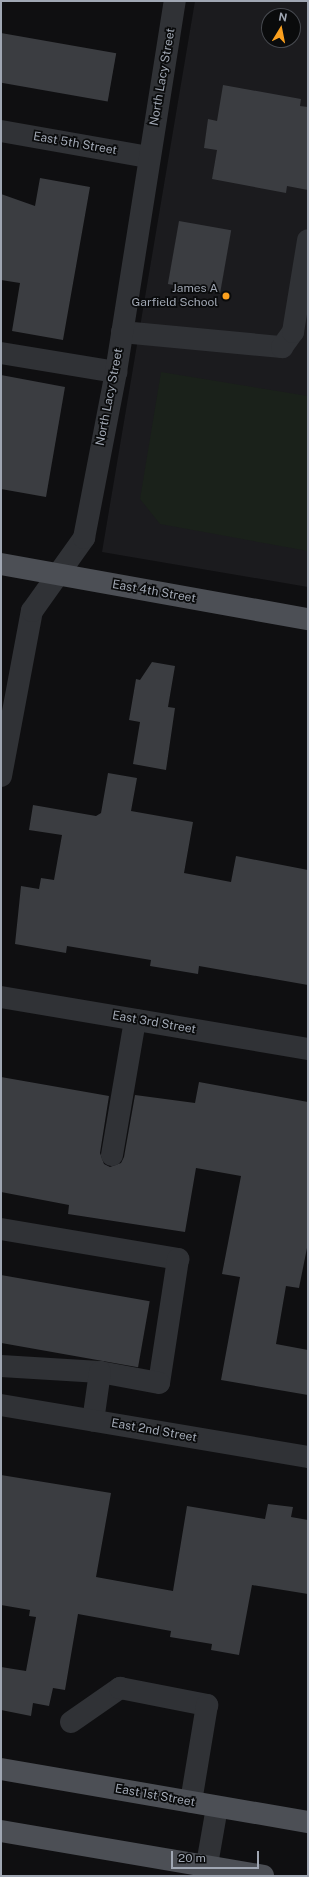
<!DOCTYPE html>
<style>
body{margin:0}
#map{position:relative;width:309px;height:1877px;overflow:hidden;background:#0f0f11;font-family:"Public Sans",sans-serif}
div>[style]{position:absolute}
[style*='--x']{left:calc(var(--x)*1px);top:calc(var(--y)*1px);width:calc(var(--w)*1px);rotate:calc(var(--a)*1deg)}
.built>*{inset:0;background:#1b1b1e}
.green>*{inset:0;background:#1a211a}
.building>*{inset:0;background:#3b3d41;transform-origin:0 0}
.minor>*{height:22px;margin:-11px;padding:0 11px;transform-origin:11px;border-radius:11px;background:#303236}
.major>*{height:22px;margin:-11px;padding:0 11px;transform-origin:11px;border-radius:11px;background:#4c4f55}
.dots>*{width:11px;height:11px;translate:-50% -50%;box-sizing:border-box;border:2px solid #0a0b0c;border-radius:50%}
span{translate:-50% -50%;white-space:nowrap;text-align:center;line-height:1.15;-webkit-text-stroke:3.5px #0a0b0c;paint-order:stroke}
.street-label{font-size:12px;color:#a0a7b3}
.poi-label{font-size:12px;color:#a0a7b3}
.right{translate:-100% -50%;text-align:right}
.frame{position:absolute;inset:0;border:2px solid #a0a7b3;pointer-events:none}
.north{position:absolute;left:261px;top:8px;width:40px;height:40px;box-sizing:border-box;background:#0a0b0c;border:1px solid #46494f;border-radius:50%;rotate:10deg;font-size:11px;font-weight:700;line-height:16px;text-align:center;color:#a0a7b3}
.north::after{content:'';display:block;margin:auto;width:14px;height:18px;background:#fba01e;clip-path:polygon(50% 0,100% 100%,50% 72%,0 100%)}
.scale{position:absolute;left:171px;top:1851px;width:88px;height:18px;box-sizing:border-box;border:2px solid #a0a7b3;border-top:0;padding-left:5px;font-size:12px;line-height:14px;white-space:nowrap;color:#a0a7b3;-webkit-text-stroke:3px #0a0b0c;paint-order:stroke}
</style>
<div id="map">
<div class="built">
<div style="clip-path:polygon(evenodd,195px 1px,308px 1px,308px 587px,102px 552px,195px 1px,269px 16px,293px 16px,293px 40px,269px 40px,269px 16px)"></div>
</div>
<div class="green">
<div style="clip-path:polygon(161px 372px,308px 396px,308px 551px,160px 524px,140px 499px)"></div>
</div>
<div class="building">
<div style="left:1px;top:33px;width:117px;height:49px;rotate:10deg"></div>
<div style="clip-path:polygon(223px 85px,301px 99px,300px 106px,308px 107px,308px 190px,287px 186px,286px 193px,212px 179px,217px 150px,204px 148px,208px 119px,217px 121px)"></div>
<div style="clip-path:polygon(40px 178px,90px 187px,63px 340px,12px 331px,20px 283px,1px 280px,1px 194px,35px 206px)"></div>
<div style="left:179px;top:221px;width:53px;height:64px;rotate:10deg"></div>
<div style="clip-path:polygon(1px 375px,65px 387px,46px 497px,1px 489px)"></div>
<div style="clip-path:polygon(152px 662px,175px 666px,168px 707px,175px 708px,166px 770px,133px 764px,140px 722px,129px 720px,136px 679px,140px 680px)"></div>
<div style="clip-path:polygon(108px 773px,137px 778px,131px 811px,193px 822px,184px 873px,231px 882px,236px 856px,308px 870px,308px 985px,199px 966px,198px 974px,150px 966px,151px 960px,67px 946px,66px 953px,15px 944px,21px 886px,39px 889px,41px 878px,54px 880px,62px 835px,29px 830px,33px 805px,96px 816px,101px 813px)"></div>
<div style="clip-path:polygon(1px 1077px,109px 1096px,100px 1153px,104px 1164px,110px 1167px,121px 1163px,124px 1157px,135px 1095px,195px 1103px,199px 1082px,308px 1102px,308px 1243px,299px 1288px,286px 1286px,276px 1344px,308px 1350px,308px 1395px,221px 1380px,240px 1277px,222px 1274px,241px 1176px,196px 1168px,185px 1232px,68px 1214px,69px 1205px,1px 1192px)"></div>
<div style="left:1px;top:1275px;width:151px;height:67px;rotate:10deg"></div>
<div style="clip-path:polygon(1px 1475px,111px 1493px,96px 1577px,173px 1591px,187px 1506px,265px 1519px,268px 1504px,293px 1507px,291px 1517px,308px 1520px,308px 1594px,252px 1585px,239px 1655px,211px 1650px,212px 1644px,170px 1637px,171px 1631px,78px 1614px,65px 1690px,53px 1688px,49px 1706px,33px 1703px,31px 1716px,1px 1710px,1px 1667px,26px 1671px,36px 1617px,29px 1616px,30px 1610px,1px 1605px)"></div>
</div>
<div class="minor">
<div style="--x:1;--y:131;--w:150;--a:10"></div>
<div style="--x:122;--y:332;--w:161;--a:5.4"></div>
<div style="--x:282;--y:347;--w:19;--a:-54"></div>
<div style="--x:293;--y:332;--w:93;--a:-80.7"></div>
<div style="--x:1;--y:353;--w:117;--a:9.4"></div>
<div style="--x:1;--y:776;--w:168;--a:-79.4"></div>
<div style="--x:32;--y:611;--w:90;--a:-54.5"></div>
<div style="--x:84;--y:538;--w:169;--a:-79.1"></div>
<div style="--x:116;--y:372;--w:376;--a:-81"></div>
<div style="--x:1;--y:997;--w:311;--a:9.6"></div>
<div style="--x:112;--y:1155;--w:137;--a:-80.3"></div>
<div style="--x:1;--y:1229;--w:180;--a:9.6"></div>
<div style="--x:178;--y:1259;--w:125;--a:98.7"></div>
<div style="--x:159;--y:1383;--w:60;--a:-169.4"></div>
<div style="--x:1;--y:1366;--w:99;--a:3.5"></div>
<div style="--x:100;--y:1372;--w:49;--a:98.1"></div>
<div style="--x:1;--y:1405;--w:311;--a:9.6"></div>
<div style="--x:71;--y:1722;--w:60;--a:-34.8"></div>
<div style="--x:120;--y:1688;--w:89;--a:11.1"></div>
<div style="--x:207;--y:1705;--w:98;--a:99.4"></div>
<div style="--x:205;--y:1876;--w:70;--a:-80.1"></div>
</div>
<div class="major">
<div style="--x:1;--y:564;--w:312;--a:10.2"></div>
<div style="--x:1;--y:1769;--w:312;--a:9.8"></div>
<div style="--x:1;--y:1831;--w:266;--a:9.7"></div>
</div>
<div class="dots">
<div style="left:226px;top:296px;background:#fba01e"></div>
</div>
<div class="street-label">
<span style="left:163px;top:77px;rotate:-80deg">North Lacy Street</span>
<span style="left:75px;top:144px;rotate:10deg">East 5th Street</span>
<span style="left:110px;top:397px;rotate:-79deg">North Lacy Street</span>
<span style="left:154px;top:592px;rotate:10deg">East 4th Street</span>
<span style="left:154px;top:1023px;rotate:10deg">East 3rd Street</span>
<span style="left:154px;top:1431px;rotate:10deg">East 2nd Street</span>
<span style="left:155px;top:1796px;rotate:10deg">East 1st Street</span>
</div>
<div class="poi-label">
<span class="right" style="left:218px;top:296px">James A<br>Garfield School</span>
</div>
<div class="frame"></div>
<div class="north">N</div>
<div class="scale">20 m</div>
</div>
